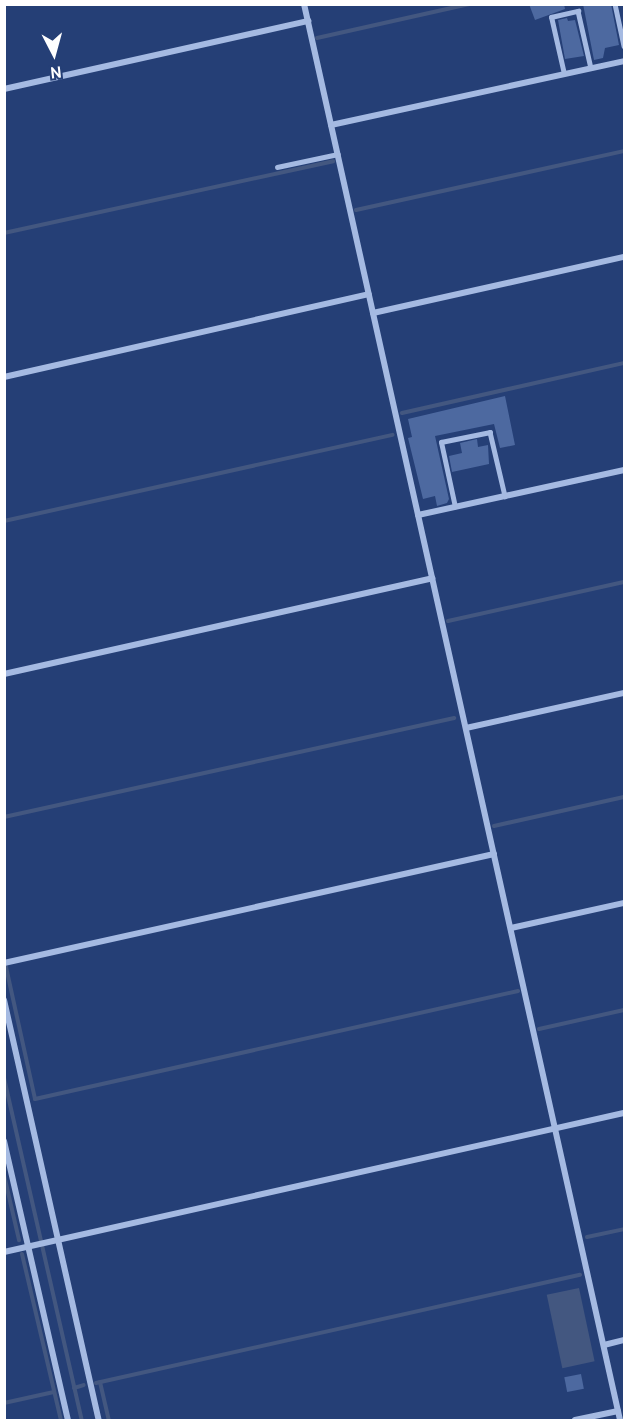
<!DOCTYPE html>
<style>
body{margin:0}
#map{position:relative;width:629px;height:1425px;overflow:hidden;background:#253f76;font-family:Cabin,sans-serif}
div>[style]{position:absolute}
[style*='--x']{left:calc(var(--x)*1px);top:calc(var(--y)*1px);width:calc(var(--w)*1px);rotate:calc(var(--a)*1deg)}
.water>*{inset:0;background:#435780;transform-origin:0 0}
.stream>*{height:4px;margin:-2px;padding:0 2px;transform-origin:2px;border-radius:2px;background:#435780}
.building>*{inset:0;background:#4d69a0;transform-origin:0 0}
.lane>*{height:4.5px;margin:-2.25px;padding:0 2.25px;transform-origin:2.25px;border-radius:2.25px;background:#a5bae2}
.street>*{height:6px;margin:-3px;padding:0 3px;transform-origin:3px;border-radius:3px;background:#a5bae2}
span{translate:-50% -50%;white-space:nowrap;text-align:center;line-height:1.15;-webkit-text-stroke:6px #253f76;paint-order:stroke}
.frame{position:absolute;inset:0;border:6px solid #fff;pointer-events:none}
.north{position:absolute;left:24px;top:24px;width:60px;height:60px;-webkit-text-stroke:4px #253f76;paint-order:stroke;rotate:174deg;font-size:16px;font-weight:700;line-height:24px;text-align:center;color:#fff}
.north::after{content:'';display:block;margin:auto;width:21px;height:27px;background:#fff;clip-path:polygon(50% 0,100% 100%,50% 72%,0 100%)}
</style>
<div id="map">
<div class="water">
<div style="left:579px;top:1288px;width:75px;height:33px;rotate:78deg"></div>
</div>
<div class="stream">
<div style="--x:317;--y:38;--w:156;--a:-12.6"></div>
<div style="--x:356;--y:210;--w:274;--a:-12.4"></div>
<div style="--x:4;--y:233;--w:337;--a:-12.3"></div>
<div style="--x:402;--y:413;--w:228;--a:-12.7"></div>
<div style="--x:4;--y:521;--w:398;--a:-12.5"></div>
<div style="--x:448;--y:621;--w:180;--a:-12.5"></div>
<div style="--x:4;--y:817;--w:461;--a:-12.4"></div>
<div style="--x:494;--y:826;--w:133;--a:-12.6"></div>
<div style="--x:6;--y:967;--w:135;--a:77.6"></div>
<div style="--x:35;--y:1099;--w:495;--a:-12.6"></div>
<div style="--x:539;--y:1029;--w:87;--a:-12.6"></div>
<div style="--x:4;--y:1078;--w:351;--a:77.2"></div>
<div style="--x:4;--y:1175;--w:67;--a:77"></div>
<div style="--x:587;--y:1237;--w:38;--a:-12"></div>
<div style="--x:22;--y:1254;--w:171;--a:76.8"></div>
<div style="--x:100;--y:1382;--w:39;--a:77"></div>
<div style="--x:96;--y:1383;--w:496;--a:-12.6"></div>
<div style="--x:74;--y:1388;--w:10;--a:-17"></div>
<div style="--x:4;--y:1403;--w:51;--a:-12.4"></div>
</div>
<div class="building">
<div style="clip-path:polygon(529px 4px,564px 4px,565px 9px,535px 20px)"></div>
<div style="clip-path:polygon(583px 4px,611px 4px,619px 45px,605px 48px,603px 58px,594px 60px)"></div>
<div style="clip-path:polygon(567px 18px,568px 21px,575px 20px,584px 56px,565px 59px,558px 20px)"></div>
<div style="clip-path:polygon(505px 396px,515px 445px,500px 448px,494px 424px,435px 436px,449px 499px,447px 503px,437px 506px,435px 496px,423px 499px,408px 438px,412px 437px,408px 419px)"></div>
<div style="clip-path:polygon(477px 439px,478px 447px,488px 445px,489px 464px,452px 472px,449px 456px,462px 453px,460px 443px)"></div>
<div style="left:581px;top:1374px;width:15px;height:17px;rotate:79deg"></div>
</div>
<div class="lane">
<div style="--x:615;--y:4;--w:43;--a:77.9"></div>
<div style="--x:564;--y:74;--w:58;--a:-102.8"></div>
<div style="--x:551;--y:17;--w:28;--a:-13"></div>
<div style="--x:578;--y:11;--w:58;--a:77.2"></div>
<div style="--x:277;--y:167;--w:62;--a:-12"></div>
<div style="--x:455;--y:507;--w:66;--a:-102.2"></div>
<div style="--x:441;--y:442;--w:50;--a:-11.5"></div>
<div style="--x:490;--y:432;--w:66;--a:76.8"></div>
</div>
<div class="street">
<div style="--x:304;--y:4;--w:1451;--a:77.42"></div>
<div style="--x:4;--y:89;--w:312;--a:-12.6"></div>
<div style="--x:331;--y:125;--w:300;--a:-12.3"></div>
<div style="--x:373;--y:313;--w:257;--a:-12.6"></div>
<div style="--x:4;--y:377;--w:374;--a:-12.8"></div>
<div style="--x:418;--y:515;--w:211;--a:-12.3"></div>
<div style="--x:4;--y:674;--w:439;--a:-12.6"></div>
<div style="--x:466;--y:728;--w:162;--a:-12.5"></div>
<div style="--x:511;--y:928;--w:116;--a:-12.5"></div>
<div style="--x:4;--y:963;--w:502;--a:-12.54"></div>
<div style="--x:4;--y:1000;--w:431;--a:77.3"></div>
<div style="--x:4;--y:1141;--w:286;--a:77.1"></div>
<div style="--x:4;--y:1252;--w:635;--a:-12.64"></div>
<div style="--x:604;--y:1345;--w:21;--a:-14"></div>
<div style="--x:575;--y:1420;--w:44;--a:-11.8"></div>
</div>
<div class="frame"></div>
<div class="north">N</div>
</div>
